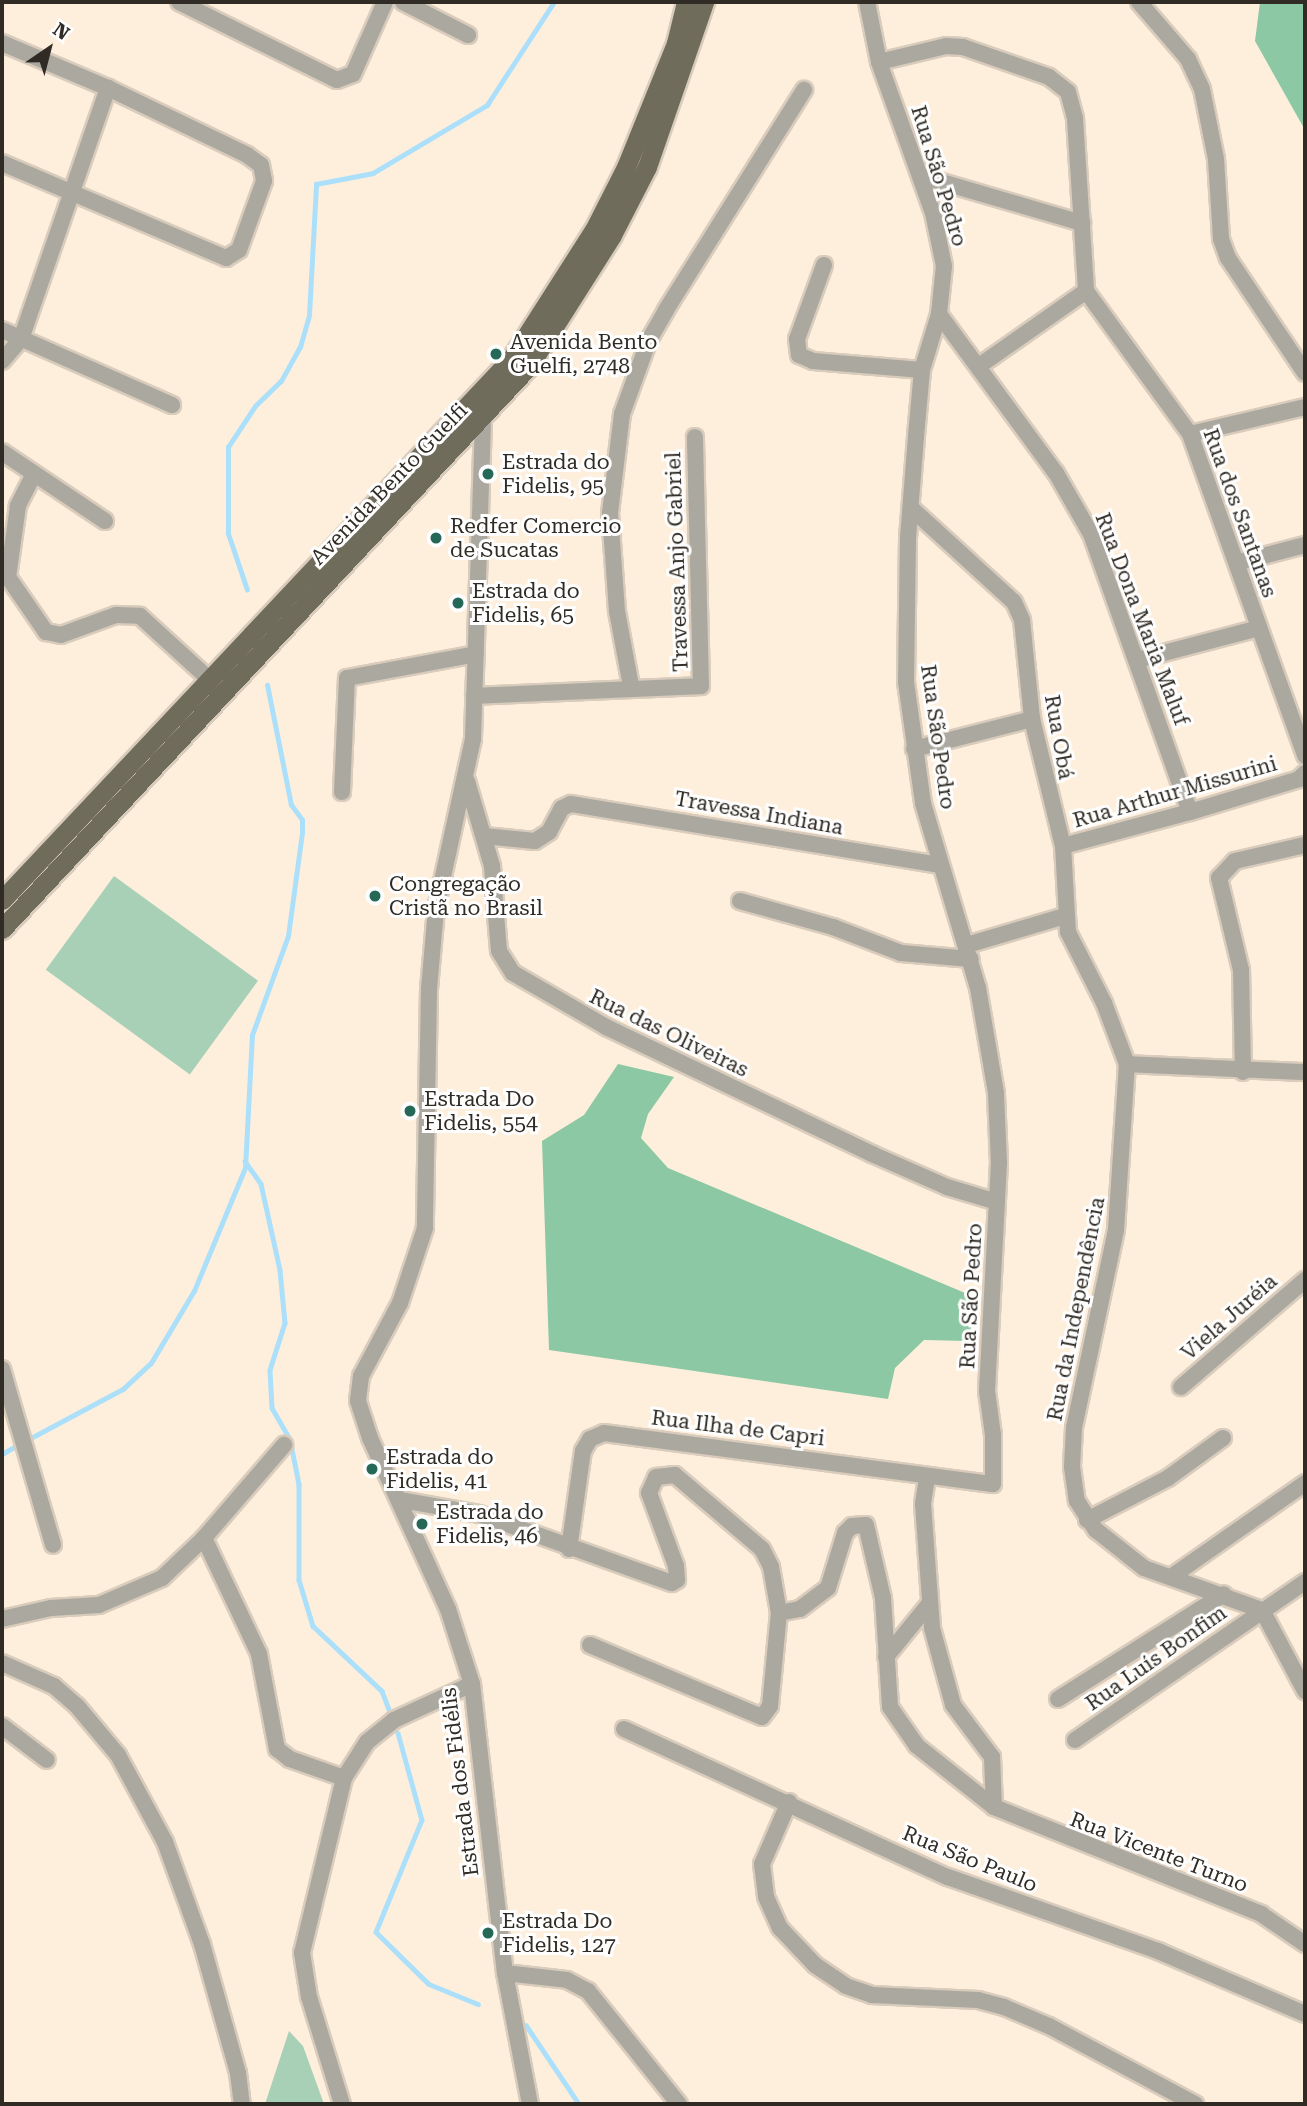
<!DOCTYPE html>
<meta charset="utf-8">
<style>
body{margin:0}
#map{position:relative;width:1307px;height:2106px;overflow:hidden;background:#feefdd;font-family:"Roboto Serif",serif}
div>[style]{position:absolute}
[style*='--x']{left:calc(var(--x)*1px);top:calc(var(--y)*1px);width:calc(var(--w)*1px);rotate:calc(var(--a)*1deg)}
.green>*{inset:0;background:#a8d0b6;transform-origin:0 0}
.forest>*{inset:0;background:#8cc8a3}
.stream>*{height:4.5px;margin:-2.25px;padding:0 2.25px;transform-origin:2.25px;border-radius:2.25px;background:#ace0fa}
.roads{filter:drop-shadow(2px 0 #d9ccbc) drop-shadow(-2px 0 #d9ccbc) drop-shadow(0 2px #d9ccbc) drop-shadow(0 -2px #d9ccbc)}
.minor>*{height:16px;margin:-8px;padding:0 8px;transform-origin:8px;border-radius:8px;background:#aaa89f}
.major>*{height:19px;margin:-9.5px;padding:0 9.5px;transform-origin:9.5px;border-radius:9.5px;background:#6f6c5c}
.dots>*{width:19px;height:19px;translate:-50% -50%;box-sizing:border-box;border:4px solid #fefefe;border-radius:50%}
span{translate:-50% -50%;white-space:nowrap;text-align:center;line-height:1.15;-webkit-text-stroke:6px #fefefe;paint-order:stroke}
.street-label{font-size:21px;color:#302b24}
.poi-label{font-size:21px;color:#302b24}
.left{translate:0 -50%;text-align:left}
.frame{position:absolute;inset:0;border:4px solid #302b24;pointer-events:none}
.north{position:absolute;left:14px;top:14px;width:70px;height:70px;-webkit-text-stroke:5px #fefefe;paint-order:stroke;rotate:35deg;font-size:19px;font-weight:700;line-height:28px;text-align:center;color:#302b24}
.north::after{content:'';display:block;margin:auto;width:24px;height:32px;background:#302b24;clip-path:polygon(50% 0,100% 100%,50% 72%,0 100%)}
</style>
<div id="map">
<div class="green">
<div style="left:114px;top:876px;width:178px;height:116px;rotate:36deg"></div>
<div style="clip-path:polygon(289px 2031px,303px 2046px,324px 2104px,265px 2104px)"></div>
</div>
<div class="forest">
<div style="clip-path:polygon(1260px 2px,1305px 2px,1305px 130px,1255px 41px)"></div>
<div style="clip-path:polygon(618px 1064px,674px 1077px,648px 1114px,641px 1138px,668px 1168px,977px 1298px,968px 1341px,924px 1340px,895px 1368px,888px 1399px,549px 1350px,542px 1141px,584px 1115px)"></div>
</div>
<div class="stream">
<div style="--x:247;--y:590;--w:59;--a:-108.7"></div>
<div style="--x:228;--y:534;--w:87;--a:-90"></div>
<div style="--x:228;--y:447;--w:49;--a:-56.6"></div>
<div style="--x:255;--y:406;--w:36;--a:-44"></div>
<div style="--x:281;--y:381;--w:39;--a:-61"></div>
<div style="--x:300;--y:347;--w:33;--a:-74"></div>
<div style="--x:309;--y:315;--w:131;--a:-86.9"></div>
<div style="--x:316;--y:184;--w:58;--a:-10.9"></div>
<div style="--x:373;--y:173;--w:133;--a:-30.8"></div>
<div style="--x:487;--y:105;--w:123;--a:-57"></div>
<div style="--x:245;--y:1161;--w:28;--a:55"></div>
<div style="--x:261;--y:1184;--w:88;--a:77.5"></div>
<div style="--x:280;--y:1270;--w:53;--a:84.6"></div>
<div style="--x:285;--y:1323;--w:49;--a:107.7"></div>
<div style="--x:270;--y:1370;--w:38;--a:87"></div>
<div style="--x:272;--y:1408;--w:36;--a:60"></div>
<div style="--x:290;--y:1439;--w:46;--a:78.7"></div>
<div style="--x:299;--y:1484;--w:96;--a:90"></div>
<div style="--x:299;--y:1580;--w:48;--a:73.1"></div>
<div style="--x:313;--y:1626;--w:95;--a:43.3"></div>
<div style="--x:382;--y:1691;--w:19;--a:69"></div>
<div style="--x:27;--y:1440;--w:109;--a:-28"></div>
<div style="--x:123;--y:1389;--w:38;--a:-43"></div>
<div style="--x:151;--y:1363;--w:84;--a:-59.2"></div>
<div style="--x:194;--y:1291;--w:133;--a:-67.5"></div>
<div style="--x:245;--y:1168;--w:133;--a:-87"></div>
<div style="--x:252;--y:1035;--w:105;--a:-70"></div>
<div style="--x:288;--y:936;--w:104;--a:-82.3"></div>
<div style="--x:302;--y:833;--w:13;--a:-90"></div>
<div style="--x:302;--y:820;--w:19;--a:-126"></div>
<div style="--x:291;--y:805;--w:122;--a:-101.3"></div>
<div style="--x:2;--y:1454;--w:20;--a:-30"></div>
<div style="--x:398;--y:1733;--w:90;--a:74.6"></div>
<div style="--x:422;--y:1820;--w:121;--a:112.3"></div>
<div style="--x:376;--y:1932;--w:74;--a:44.5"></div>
<div style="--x:429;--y:1984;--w:53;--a:22.2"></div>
<div style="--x:526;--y:2025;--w:95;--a:56.1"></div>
</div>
<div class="roads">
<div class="minor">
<div style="--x:179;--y:2;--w:176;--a:26.3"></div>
<div style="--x:337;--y:80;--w:17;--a:-21"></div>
<div style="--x:353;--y:74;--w:79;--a:-66"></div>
<div style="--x:403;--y:2;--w:73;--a:26.9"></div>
<div style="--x:1139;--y:2;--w:75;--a:49.3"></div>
<div style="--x:1188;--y:59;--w:33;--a:65"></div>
<div style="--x:1202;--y:89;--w:71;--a:78.7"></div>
<div style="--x:1216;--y:159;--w:80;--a:86.4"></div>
<div style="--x:1221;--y:239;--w:20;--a:70"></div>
<div style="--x:1228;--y:258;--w:138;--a:56.2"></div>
<div style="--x:2;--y:43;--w:115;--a:23"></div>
<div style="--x:108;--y:88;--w:154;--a:25.7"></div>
<div style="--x:247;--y:155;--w:17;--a:36"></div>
<div style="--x:261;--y:165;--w:16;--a:79"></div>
<div style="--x:264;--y:181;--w:73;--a:109.9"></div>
<div style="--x:239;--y:250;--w:15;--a:148"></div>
<div style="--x:226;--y:258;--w:243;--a:-157"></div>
<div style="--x:879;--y:62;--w:69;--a:-13.4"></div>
<div style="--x:946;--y:46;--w:17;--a:3"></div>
<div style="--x:963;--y:47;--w:91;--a:19.2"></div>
<div style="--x:1049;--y:77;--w:24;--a:38"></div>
<div style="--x:1068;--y:92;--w:28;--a:75"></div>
<div style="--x:1075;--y:119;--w:172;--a:86.3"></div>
<div style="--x:1086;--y:291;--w:177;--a:54"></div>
<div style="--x:1190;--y:434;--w:342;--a:70.3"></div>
<div style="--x:921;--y:176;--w:168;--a:16.3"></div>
<div style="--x:824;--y:265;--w:79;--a:110"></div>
<div style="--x:797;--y:339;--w:16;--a:83"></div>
<div style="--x:799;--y:355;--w:15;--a:23"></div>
<div style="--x:813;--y:361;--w:109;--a:4.7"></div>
<div style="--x:939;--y:314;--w:197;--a:53.7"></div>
<div style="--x:1056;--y:473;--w:70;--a:60.2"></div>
<div style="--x:1091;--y:534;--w:295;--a:70.4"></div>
<div style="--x:2;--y:330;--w:186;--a:23.8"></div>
<div style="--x:2;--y:361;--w:29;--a:-49"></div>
<div style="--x:21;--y:339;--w:266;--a:-70.9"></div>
<div style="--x:979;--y:366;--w:131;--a:-35"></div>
<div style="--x:476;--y:413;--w:10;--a:45"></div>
<div style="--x:483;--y:420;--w:319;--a:91.8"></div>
<div style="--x:473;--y:739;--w:174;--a:102.3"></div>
<div style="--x:436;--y:909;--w:80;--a:95"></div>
<div style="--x:429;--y:989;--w:239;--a:91"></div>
<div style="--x:425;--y:1228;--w:79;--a:108.4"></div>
<div style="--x:400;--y:1303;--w:83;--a:118.1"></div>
<div style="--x:361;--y:1376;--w:25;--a:97"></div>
<div style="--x:358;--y:1401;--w:39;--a:72"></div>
<div style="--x:370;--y:1438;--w:188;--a:65.5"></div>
<div style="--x:448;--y:1609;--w:79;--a:72.3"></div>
<div style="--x:472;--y:1684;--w:291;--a:83.5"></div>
<div style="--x:505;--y:1973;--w:133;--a:79.2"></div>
<div style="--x:1190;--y:434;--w:118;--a:-13.2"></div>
<div style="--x:2;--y:452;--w:124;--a:33.8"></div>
<div style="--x:34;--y:474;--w:36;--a:117"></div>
<div style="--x:18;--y:506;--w:72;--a:98"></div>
<div style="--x:8;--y:577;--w:67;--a:55.4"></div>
<div style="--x:46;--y:632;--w:15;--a:11"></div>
<div style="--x:61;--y:635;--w:59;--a:-20"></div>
<div style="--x:116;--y:615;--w:24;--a:2"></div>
<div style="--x:140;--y:616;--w:93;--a:42.4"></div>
<div style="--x:911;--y:508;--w:139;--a:42.4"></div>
<div style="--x:1014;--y:602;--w:20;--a:66"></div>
<div style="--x:1022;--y:620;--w:100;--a:84.2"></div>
<div style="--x:1032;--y:719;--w:131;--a:76.3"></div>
<div style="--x:1063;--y:846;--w:86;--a:86.7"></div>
<div style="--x:1068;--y:932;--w:80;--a:63.1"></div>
<div style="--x:1104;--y:1003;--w:65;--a:69.3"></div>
<div style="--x:1127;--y:1064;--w:166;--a:93.8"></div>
<div style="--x:1116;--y:1230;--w:202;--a:102"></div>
<div style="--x:1074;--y:1428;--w:39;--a:93"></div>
<div style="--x:1072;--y:1467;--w:34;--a:82"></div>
<div style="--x:1077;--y:1501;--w:35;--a:57"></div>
<div style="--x:1096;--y:1530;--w:61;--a:38.4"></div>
<div style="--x:1144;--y:1568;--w:125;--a:19.6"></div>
<div style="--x:1262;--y:1610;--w:92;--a:62"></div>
<div style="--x:1240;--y:562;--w:67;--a:-14.7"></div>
<div style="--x:1137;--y:660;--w:126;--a:-14.7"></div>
<div style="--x:631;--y:686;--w:76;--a:-100.6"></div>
<div style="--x:617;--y:611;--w:98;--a:-94.1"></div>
<div style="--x:610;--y:513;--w:100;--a:-83.1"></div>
<div style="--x:622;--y:414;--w:79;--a:-70"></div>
<div style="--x:649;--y:340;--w:34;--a:-60"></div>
<div style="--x:666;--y:310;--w:260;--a:-57.9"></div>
<div style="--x:474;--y:696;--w:227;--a:-2.5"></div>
<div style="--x:701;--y:686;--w:249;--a:-91.4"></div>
<div style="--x:914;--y:749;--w:122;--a:-14.3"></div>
<div style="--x:467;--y:781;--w:89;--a:73.6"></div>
<div style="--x:492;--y:866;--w:85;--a:85.3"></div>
<div style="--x:499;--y:951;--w:26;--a:58"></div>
<div style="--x:513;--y:973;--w:108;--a:30.1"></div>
<div style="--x:606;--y:1027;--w:295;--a:25.5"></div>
<div style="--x:872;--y:1154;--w:82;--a:23.7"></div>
<div style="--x:947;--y:1187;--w:52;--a:16.7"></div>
<div style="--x:342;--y:792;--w:114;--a:-87.5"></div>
<div style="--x:347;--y:678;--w:131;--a:-10.5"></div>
<div style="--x:484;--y:836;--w:51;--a:5.6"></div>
<div style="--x:535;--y:841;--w:17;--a:-33"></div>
<div style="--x:549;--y:832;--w:27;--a:-62"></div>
<div style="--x:562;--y:808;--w:10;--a:-24"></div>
<div style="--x:571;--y:804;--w:374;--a:9.4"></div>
<div style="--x:1063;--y:846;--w:131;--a:-15"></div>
<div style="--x:1190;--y:812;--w:114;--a:-16.8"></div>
<div style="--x:1299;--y:779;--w:8;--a:-45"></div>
<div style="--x:740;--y:901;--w:97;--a:15.6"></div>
<div style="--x:833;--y:927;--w:73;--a:20.9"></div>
<div style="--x:901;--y:953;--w:70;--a:4.9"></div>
<div style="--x:967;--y:945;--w:102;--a:-16.5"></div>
<div style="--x:1127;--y:1064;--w:178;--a:2.6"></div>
<div style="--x:1243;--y:1072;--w:102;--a:-91.1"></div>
<div style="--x:1241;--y:970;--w:95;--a:-103.4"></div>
<div style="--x:1219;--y:878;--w:23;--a:-47"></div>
<div style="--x:1235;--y:861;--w:72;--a:-12.9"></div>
<div style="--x:2;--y:1369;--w:183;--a:73.8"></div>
<div style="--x:1181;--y:1387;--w:164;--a:-40.8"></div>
<div style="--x:927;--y:1478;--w:26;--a:99"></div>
<div style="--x:923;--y:1504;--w:124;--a:85.8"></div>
<div style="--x:932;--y:1628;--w:80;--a:74.7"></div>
<div style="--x:953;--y:1705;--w:65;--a:53.1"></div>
<div style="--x:992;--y:1757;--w:50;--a:87.7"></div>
<div style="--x:401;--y:1500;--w:79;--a:10.2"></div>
<div style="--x:479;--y:1514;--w:205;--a:19.7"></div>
<div style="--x:672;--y:1583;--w:6;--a:-31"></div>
<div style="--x:677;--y:1580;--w:14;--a:-94"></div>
<div style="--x:676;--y:1566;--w:78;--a:-110.3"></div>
<div style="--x:649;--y:1493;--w:17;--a:-66"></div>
<div style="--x:656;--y:1477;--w:19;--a:-6"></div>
<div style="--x:675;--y:1475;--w:114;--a:40.4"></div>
<div style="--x:762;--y:1549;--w:20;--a:63"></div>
<div style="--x:771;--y:1567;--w:47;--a:80.1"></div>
<div style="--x:779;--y:1613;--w:21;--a:-11"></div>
<div style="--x:800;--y:1609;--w:35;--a:-37"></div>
<div style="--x:828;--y:1588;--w:58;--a:-72.8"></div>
<div style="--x:845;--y:1533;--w:10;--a:-45"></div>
<div style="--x:852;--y:1526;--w:14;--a:-4"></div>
<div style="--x:866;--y:1525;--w:75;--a:76.9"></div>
<div style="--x:883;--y:1598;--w:109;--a:86.3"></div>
<div style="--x:890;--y:1707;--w:47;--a:55.3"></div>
<div style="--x:917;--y:1746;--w:98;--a:38.4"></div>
<div style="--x:994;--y:1807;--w:288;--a:21.8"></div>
<div style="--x:1261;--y:1914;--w:53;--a:34.3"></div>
<div style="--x:1087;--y:1520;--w:91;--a:-27.4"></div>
<div style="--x:1168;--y:1478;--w:68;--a:-36"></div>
<div style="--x:204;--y:1538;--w:128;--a:64.6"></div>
<div style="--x:259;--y:1654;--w:97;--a:79.3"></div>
<div style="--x:277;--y:1749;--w:16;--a:38"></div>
<div style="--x:290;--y:1759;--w:57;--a:19.4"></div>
<div style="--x:569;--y:1549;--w:99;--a:-81.9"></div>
<div style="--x:583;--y:1451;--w:14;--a:-60"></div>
<div style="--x:590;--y:1439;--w:15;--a:-23"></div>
<div style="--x:604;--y:1433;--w:392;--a:7.5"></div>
<div style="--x:993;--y:1484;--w:49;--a:-90"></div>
<div style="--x:993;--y:1435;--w:44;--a:-97.8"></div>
<div style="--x:987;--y:1391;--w:228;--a:-87"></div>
<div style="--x:999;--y:1163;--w:70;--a:-92.5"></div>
<div style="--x:996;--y:1093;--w:107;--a:-99.7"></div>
<div style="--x:978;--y:988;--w:193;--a:-106.6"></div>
<div style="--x:923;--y:803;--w:122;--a:-98"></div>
<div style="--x:906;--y:682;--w:144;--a:-89.2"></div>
<div style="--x:908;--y:538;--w:102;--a:-85.5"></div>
<div style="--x:916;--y:436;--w:66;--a:-84.8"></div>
<div style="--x:922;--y:370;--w:59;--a:-73.1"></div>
<div style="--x:939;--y:314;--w:48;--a:-84.1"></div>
<div style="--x:944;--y:266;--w:54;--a:-101.7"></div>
<div style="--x:933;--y:213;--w:160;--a:-109.7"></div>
<div style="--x:879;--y:62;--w:61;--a:-101.3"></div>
<div style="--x:1171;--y:1577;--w:164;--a:-35"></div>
<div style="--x:2;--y:1619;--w:50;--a:-12.7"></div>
<div style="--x:51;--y:1608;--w:48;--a:-3.6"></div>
<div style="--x:99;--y:1605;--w:69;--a:-23.2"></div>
<div style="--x:162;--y:1578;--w:58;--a:-43.6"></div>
<div style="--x:204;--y:1538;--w:123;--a:-49.3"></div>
<div style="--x:590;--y:1645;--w:186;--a:22.7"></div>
<div style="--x:762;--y:1717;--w:14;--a:-54"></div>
<div style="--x:770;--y:1706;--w:93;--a:-84.5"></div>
<div style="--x:886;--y:1657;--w:68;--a:-50.9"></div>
<div style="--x:2;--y:1663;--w:57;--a:23.9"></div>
<div style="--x:54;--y:1686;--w:30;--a:41"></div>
<div style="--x:77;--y:1706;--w:64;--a:50.1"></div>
<div style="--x:118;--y:1755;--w:99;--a:61.6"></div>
<div style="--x:165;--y:1842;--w:109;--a:70.1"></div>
<div style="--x:202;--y:1944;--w:134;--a:74.4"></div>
<div style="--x:238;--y:2073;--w:31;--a:83"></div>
<div style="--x:1058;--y:1699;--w:196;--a:-32.3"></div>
<div style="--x:2;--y:1726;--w:56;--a:37.1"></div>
<div style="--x:624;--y:1729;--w:356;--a:24.6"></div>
<div style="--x:948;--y:1877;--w:223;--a:19.4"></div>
<div style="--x:1158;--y:1951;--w:160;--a:23.2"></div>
<div style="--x:1075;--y:1740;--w:279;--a:-34.5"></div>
<div style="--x:789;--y:1802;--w:68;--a:113.5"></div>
<div style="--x:762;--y:1864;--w:33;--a:83"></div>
<div style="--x:766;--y:1897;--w:34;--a:66"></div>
<div style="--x:780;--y:1928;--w:51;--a:46.6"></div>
<div style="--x:815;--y:1965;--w:37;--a:34"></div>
<div style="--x:846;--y:1986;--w:28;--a:19"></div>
<div style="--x:872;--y:1995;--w:106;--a:2.7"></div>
<div style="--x:978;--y:2000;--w:27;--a:15"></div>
<div style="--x:1004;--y:2007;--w:49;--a:22.9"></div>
<div style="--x:1049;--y:2026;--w:166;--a:28.1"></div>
<div style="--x:505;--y:1973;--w:62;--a:6.4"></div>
<div style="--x:567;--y:1980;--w:24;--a:28"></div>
<div style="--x:588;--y:1991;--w:145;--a:51.2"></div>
<div style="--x:342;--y:2104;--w:112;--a:-107.1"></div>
<div style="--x:309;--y:1997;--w:45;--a:-99"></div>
<div style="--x:302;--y:1953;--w:180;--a:-76.5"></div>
<div style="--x:344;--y:1778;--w:43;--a:-57.4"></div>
<div style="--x:367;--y:1742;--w:35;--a:-39"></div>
<div style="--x:394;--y:1720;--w:86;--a:-24.8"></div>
</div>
<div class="major">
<div style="--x:2;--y:900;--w:744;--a:-46.74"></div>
<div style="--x:512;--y:358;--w:152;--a:-57.4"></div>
<div style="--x:594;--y:230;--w:71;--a:-63.1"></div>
<div style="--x:626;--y:167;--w:134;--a:-68"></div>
<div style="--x:676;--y:43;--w:42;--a:-76.3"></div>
<div style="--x:2;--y:929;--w:771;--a:-46.89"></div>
<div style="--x:529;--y:366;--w:155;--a:-57.6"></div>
<div style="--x:612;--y:235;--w:76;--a:-62.8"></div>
<div style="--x:647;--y:167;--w:175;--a:-70.9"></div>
</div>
</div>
<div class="dots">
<div style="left:496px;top:354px;background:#256858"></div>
<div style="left:488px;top:474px;background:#256858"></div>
<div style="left:436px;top:538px;background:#256858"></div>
<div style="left:458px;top:603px;background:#256858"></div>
<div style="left:375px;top:896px;background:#256858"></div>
<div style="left:410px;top:1111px;background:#256858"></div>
<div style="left:372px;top:1469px;background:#256858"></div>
<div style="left:422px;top:1524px;background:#256858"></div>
<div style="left:488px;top:1933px;background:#256858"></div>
</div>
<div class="street-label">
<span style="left:939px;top:176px;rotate:73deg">Rua São Pedro</span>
<span style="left:389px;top:484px;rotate:-46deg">Avenida Bento Guelfi</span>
<span style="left:1240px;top:513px;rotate:70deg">Rua dos Santanas</span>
<span style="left:677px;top:562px;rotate:-92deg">Travessa Anjo Gabriel</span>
<span style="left:1142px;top:619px;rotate:69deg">Rua Dona Maria Maluf</span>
<span style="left:938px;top:737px;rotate:82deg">Rua São Pedro</span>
<span style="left:1059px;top:737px;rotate:80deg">Rua Obá</span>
<span style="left:1175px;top:792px;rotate:-16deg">Rua Arthur Missurini</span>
<span style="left:759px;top:813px;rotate:10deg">Travessa Indiana</span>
<span style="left:669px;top:1033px;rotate:26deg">Rua das Oliveiras</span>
<span style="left:971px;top:1296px;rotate:-87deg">Rua São Pedro</span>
<span style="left:1076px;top:1309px;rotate:-79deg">Rua da Independência</span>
<span style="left:1229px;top:1317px;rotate:-41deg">Viela Juréia</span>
<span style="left:738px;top:1428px;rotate:7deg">Rua Ilha de Capri</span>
<span style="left:1156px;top:1658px;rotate:-35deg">Rua Luís Bonfim</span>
<span style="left:460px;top:1782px;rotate:-97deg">Estrada dos Fidélis</span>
<span style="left:1159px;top:1852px;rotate:21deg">Rua Vicente Turno</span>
<span style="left:970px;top:1859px;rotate:22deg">Rua São Paulo</span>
</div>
<div class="poi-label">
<span class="left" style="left:510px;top:354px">Avenida Bento<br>Guelfi, 2748</span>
<span class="left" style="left:502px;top:474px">Estrada do<br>Fidelis, 95</span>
<span class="left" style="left:450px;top:538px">Redfer Comercio<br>de Sucatas</span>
<span class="left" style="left:472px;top:603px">Estrada do<br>Fidelis, 65</span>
<span class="left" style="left:389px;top:896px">Congregação<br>Cristã no Brasil</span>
<span class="left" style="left:424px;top:1111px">Estrada Do<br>Fidelis, 554</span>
<span class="left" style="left:386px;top:1469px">Estrada do<br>Fidelis, 41</span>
<span class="left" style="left:436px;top:1524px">Estrada do<br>Fidelis, 46</span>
<span class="left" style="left:502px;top:1933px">Estrada Do<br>Fidelis, 127</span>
</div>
<div class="frame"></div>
<div class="north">N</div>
</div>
